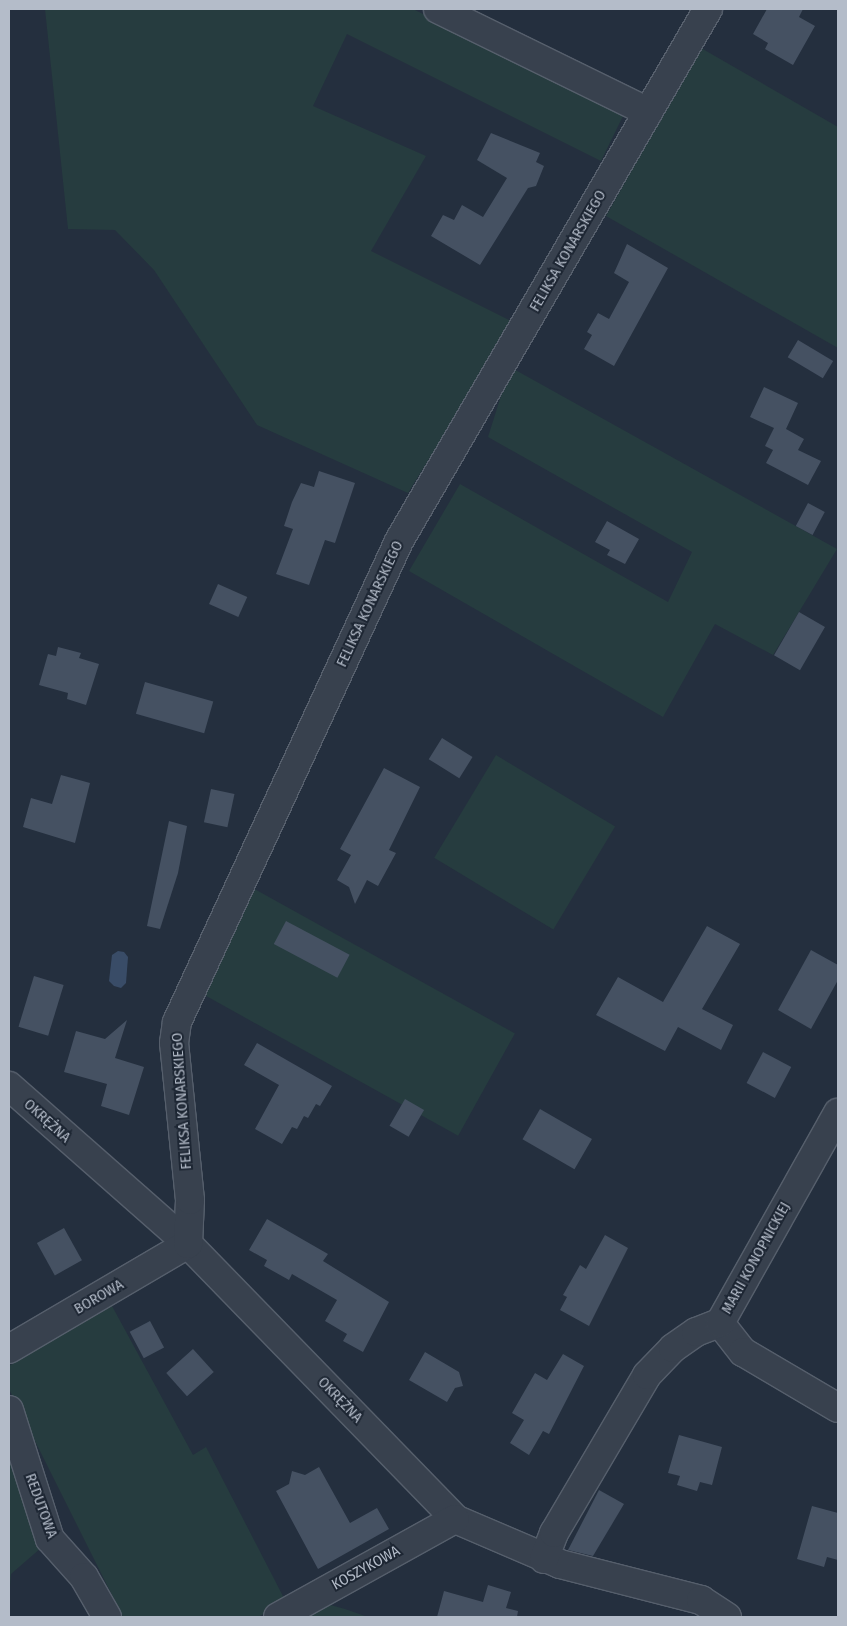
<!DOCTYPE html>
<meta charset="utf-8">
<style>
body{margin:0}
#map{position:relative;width:847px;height:1626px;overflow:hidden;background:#242f3e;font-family:"Fira Sans Condensed",sans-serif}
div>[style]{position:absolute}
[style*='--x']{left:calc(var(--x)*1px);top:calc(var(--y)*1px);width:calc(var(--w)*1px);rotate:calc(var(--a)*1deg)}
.green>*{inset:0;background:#263c3f;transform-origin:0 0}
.water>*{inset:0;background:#394c67}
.building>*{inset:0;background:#455162;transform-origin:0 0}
.roads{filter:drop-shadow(1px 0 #565f6c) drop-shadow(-1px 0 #565f6c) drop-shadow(0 1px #565f6c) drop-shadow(0 -1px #565f6c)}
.minor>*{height:28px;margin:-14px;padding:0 14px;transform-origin:14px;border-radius:14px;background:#38414e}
span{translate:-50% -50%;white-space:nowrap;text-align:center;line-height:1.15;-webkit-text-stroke:4px #1d2633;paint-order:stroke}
.street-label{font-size:15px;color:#b4bcc9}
.frame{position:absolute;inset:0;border:10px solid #b4bcc9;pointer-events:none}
</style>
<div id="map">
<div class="green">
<div style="clip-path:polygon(45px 9px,413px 9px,624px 114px,601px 161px,347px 34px,313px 106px,426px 156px,371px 251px,513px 322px,408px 493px,257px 425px,154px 270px,115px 230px,68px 229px)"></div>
<div style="clip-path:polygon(701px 48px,838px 127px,838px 348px,606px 216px)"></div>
<div style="clip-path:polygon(510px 367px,837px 549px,773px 655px,715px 624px,663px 717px,409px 571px,460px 484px,668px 602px,692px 552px,488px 437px)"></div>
<div style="left:496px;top:755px;width:139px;height:120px;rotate:31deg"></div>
<div style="left:249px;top:886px;width:304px;height:117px;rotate:29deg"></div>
<div style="clip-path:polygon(112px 1306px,193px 1455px,206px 1447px,286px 1602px,258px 1617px,123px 1617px,9px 1389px,9px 1366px)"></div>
<div style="clip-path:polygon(9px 1441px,49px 1541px,11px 1574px,9px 1597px)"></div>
<div style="clip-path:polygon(323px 1603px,345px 1609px,368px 1617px,300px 1617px)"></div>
</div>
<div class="water">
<div style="clip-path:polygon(118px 951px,124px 952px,128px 957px,126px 983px,121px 988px,114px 986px,109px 981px,112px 955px)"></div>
</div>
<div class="building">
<div style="clip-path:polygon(767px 9px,803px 9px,799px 17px,815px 26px,793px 65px,765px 49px,768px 43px,753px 34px)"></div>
<div style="clip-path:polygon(491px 133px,540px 153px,536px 162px,544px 166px,536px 186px,528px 188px,480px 265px,431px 236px,443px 215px,454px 220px,462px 205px,483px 217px,507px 178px,477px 160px)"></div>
<div style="clip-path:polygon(627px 244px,668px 268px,614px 366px,584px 349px,592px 335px,587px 332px,598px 313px,609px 319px,629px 282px,614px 273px)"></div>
<div style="left:798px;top:340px;width:41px;height:20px;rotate:31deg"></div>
<div style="clip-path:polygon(764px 387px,798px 403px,786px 429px,804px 439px,798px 450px,821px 461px,808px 485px,766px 463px,773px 450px,765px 446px,774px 428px,750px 417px)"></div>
<div style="clip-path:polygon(319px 471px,355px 483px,335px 543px,325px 540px,309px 585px,276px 574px,293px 529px,284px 526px,292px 502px,301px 483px,314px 487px)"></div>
<div style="left:808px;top:503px;width:19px;height:26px;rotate:28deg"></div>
<div style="clip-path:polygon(607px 521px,639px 539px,625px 564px,607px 555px,610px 550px,595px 542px)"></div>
<div style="left:218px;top:584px;width:32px;height:22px;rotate:24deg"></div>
<div style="left:799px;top:612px;width:30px;height:50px;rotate:30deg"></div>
<div style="clip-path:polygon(58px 647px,81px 653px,79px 658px,99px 664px,86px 705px,67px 699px,68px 693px,39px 685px,48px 654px,56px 656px)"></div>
<div style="left:145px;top:682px;width:71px;height:33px;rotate:16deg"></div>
<div style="left:442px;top:738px;width:36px;height:25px;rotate:32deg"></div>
<div style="clip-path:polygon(384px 768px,420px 787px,389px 850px,396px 853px,378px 886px,367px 880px,355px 904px,349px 887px,337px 880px,351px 855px,340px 849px)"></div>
<div style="clip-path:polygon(61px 775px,90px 783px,75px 843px,23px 827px,31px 798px,52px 804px)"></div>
<div style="left:211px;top:789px;width:24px;height:34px;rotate:12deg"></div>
<div style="clip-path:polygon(169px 821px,187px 826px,178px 873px,160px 929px,147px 926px)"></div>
<div style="left:286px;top:921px;width:72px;height:26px;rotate:28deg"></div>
<div style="clip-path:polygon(707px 926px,740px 944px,702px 1009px,733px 1025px,721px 1050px,678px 1027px,665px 1051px,596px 1015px,618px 977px,663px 1002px)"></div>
<div style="clip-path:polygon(811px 950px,838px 965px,838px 980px,811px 1029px,778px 1010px)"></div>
<div style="left:34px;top:976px;width:31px;height:53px;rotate:17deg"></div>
<div style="clip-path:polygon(127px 1020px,115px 1058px,144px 1067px,129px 1115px,101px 1106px,107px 1084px,64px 1072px,76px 1031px,105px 1039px)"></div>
<div style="clip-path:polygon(257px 1043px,332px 1086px,320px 1106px,316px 1104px,308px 1118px,304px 1116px,297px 1129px,292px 1127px,282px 1144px,255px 1129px,279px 1085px,244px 1065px)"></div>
<div style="left:763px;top:1052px;width:32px;height:35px;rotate:28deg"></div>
<div style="left:405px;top:1099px;width:22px;height:31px;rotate:30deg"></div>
<div style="left:540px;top:1109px;width:60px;height:35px;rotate:30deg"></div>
<div style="clip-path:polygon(267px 1219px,328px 1254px,323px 1261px,389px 1302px,363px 1352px,343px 1341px,347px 1334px,325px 1321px,337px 1300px,292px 1274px,289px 1280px,264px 1266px,267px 1260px,249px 1250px)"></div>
<div style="left:64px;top:1228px;width:37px;height:31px;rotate:61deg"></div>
<div style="clip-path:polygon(605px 1235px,628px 1248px,589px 1326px,560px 1310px,567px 1297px,563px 1295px,580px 1265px,586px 1269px)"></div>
<div style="left:150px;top:1321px;width:30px;height:23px;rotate:62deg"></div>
<div style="left:193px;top:1349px;width:31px;height:36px;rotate:48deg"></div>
<div style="clip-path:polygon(425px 1352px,459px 1372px,463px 1386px,455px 1388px,447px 1402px,409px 1380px)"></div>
<div style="clip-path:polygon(563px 1354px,584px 1366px,549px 1434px,543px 1431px,529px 1455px,510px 1443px,524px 1420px,512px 1413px,535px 1373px,547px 1380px)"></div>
<div style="clip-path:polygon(679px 1435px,722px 1447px,712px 1485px,700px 1482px,697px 1491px,677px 1485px,680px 1476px,668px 1473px)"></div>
<div style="clip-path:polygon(319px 1467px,350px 1523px,377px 1508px,389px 1529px,318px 1569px,276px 1491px,289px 1484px,292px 1471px,305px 1475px)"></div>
<div style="clip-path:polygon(599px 1490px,624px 1504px,593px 1556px,568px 1550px)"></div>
<div style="clip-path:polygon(812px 1506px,838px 1513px,838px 1560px,827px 1557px,824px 1567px,797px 1559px)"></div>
<div style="clip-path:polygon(488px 1585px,511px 1592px,506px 1608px,518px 1611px,517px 1617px,437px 1617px,444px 1591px,483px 1602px)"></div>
</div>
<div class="roads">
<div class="minor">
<div style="--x:438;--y:9;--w:234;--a:26.1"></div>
<div style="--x:9;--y:1086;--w:239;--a:41.4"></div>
<div style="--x:188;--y:1244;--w:383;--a:45.8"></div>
<div style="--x:455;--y:1519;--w:114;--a:23.2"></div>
<div style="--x:560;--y:1564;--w:146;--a:14.3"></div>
<div style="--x:701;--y:1600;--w:31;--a:33"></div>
<div style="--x:720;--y:1323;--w:37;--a:52"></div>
<div style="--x:743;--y:1352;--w:110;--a:30.5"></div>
<div style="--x:9;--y:1349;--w:208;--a:-30.4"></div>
<div style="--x:188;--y:1244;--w:44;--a:-87.4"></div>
<div style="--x:190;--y:1200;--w:158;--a:-95.8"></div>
<div style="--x:174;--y:1043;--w:21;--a:-82"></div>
<div style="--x:177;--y:1022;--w:530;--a:-65.22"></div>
<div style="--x:399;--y:541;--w:615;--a:-59.85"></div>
<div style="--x:9;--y:1410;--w:135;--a:72.4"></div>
<div style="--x:50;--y:1539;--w:51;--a:48.2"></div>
<div style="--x:84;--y:1577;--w:46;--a:60.1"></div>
<div style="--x:544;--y:1559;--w:28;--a:-69"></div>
<div style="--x:554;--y:1533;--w:183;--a:-59.5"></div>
<div style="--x:647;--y:1375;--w:37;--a:-46"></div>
<div style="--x:673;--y:1348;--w:28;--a:-35"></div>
<div style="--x:696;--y:1332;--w:26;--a:-21"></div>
<div style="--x:720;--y:1323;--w:241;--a:-60.7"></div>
<div style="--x:278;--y:1617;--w:202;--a:-29"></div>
</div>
</div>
<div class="street-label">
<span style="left:568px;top:251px;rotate:-60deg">FELIKSA KONARSKIEGO</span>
<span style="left:370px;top:604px;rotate:-65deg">FELIKSA KONARSKIEGO</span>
<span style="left:182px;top:1101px;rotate:-94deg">FELIKSA KONARSKIEGO</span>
<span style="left:47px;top:1121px;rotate:42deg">OKRĘŻNA</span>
<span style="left:756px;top:1258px;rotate:-61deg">MARII KONOPNICKIEJ</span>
<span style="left:99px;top:1297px;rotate:-30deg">BOROWA</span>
<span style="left:340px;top:1400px;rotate:46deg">OKRĘŻNA</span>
<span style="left:41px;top:1506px;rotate:70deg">REDUTOWA</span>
<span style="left:366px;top:1568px;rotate:-29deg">KOSZYKOWA</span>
</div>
<div class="frame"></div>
</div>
